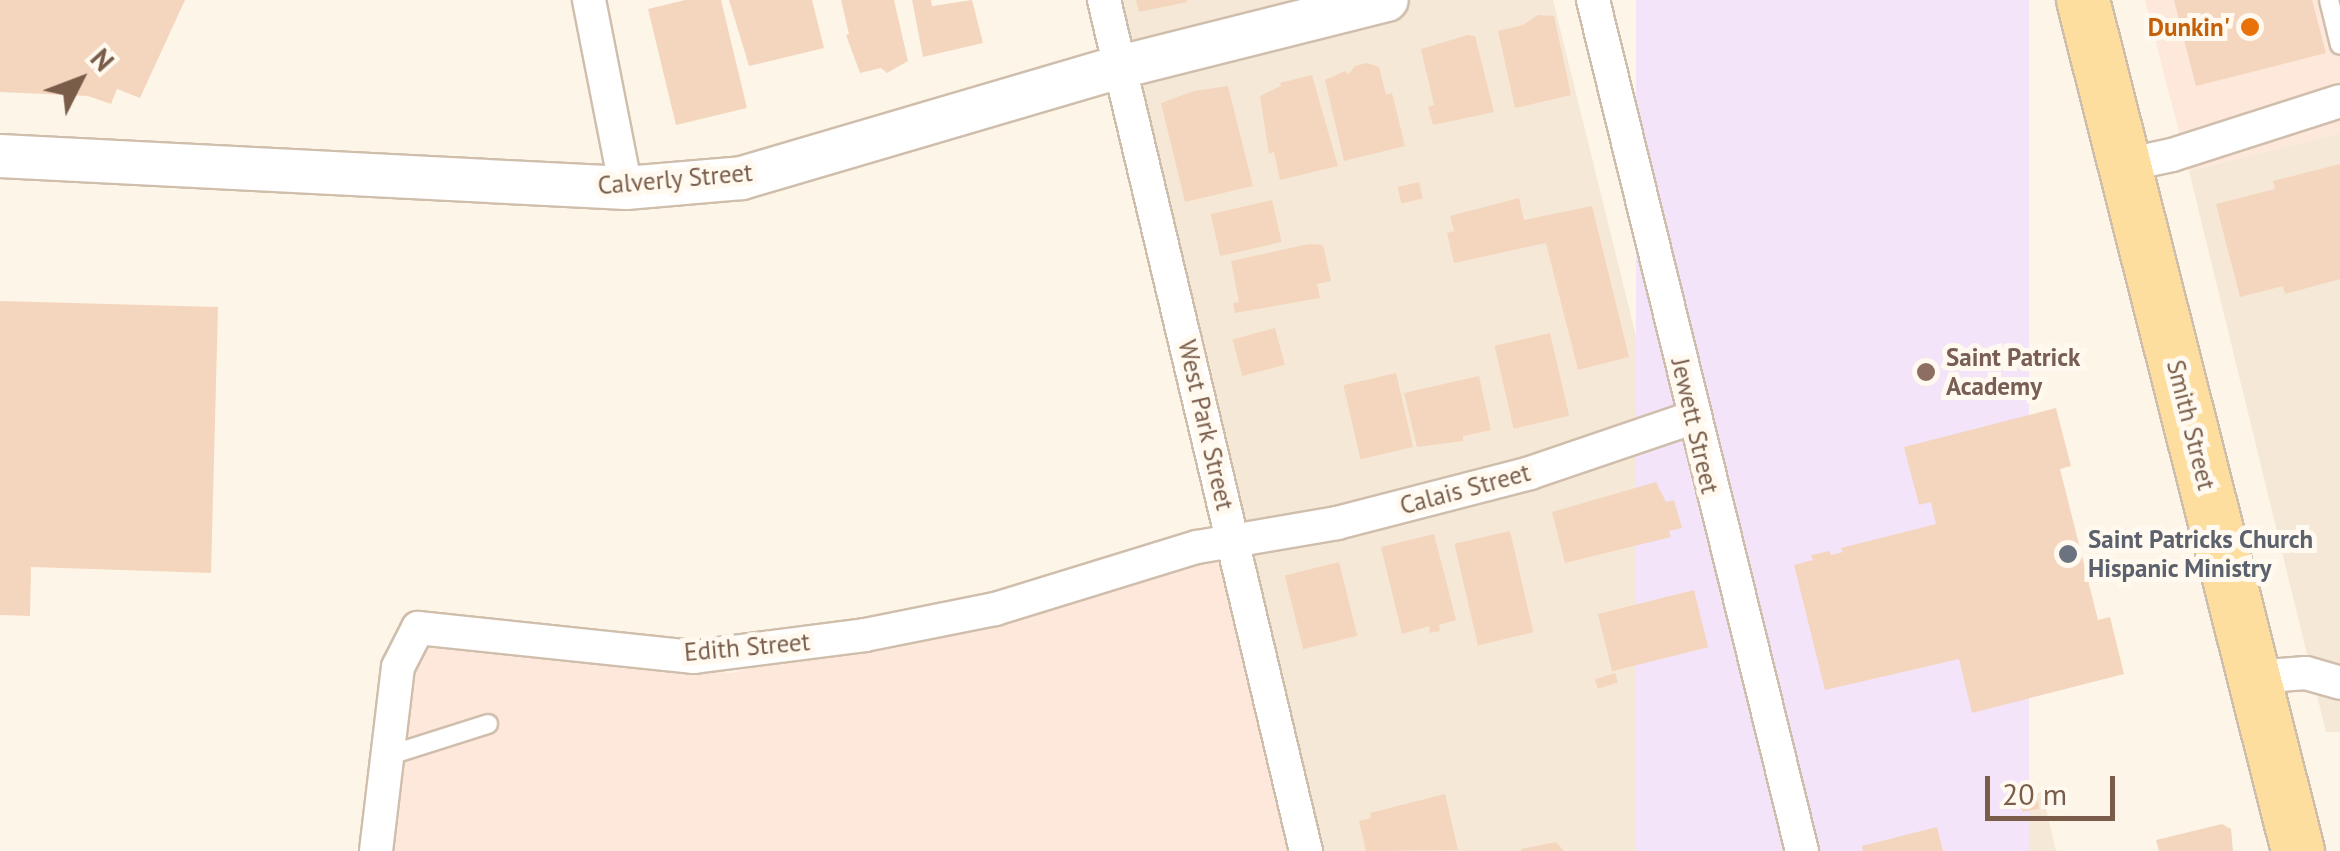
<!DOCTYPE html>
<style>
body{margin:0}
#map{position:relative;width:2340px;height:851px;overflow:hidden;background:#fdf6e8;font-family:"PT Sans",sans-serif}
div>[style]{position:absolute}
[style*='--x']{left:calc(var(--x)*1px);top:calc(var(--y)*1px);width:calc(var(--w)*1px);rotate:calc(var(--a)*1deg)}
.residential>*{inset:0;background:#f5e8d6}
.commercial>*{inset:0;background:#fee7db}
.education>*{inset:0;background:#f3e4fa;transform-origin:0 0}
.building>*{inset:0;background:#f4d6be;transform-origin:0 0}
.roads{filter:drop-shadow(2px 0 #d0beac) drop-shadow(-2px 0 #d0beac) drop-shadow(0 2px #d0beac) drop-shadow(0 -2px #d0beac)}
.service>*{height:18px;margin:-9px;padding:0 9px;transform-origin:9px;border-radius:9px;background:#fff}
.minor>*{height:32px;margin:-16px;padding:0 16px;transform-origin:16px;border-radius:16px;background:#fff}
.tertiary>*{height:42px;margin:-21px;padding:0 21px;transform-origin:21px;border-radius:21px;background:#fff}
.primary>*{height:52px;margin:-26px;padding:0 26px;transform-origin:26px;border-radius:26px;background:#fede9e}
.dots>*{width:28px;height:28px;translate:-50% -50%;box-sizing:border-box;border:5px solid #fff9ef;border-radius:50%}
span{translate:-50% -50%;white-space:nowrap;text-align:center;line-height:1.15;-webkit-text-stroke:10px #fff9ef;paint-order:stroke}
.food-label{font-size:25px;color:#c56008;font-weight:700}
.right{translate:-100% -50%;text-align:right}
.street-label{font-size:25px;color:#795d4a}
.education-label{font-size:25px;color:#785e54;font-weight:700}
.left{translate:0 -50%;text-align:left}
.worship-label{font-size:25px;color:#5b616d;font-weight:700}
.north{position:absolute;left:30px;top:30px;width:100px;height:100px;-webkit-text-stroke:8px #fff9ef;paint-order:stroke;rotate:48deg;font-size:28px;font-weight:700;line-height:40px;text-align:center;color:#795d4a}
.north::after{content:'';display:block;margin:auto;width:35px;height:45px;background:#795d4a;clip-path:polygon(50% 0,100% 100%,50% 72%,0 100%)}
.scale{position:absolute;left:1985px;top:776px;width:130px;height:45px;box-sizing:border-box;border:5px solid #795d4a;border-top:0;padding-left:12px;font-size:30px;line-height:35px;white-space:nowrap;color:#795d4a;-webkit-text-stroke:8px #fff9ef;paint-order:stroke}
</style>
<div id="map">
<div class="residential">
<div style="clip-path:polygon(1086px 0,1553px 0,1763px 851px,1303px 851px)"></div>
<div style="clip-path:polygon(2340px 133px,2340px 732px,2326px 732px,2189px 171px)"></div>
<div style="clip-path:polygon(2042px 792px,2056px 851px,1810px 851px)"></div>
</div>
<div class="commercial">
<div style="clip-path:polygon(2145px 0,2340px 0,2340px 133px,2189px 171px)"></div>
<div style="clip-path:polygon(1228px 556px,1303px 851px,366px 851px,401px 644px,731px 673px,944px 620px)"></div>
</div>
<div class="education">
<div style="left:1636px;top:0;width:393px;height:864px"></div>
</div>
<div class="building">
<div style="clip-path:polygon(0 0,185px 0,140px 98px,117px 89px,111px 104px,88px 96px,0 92px)"></div>
<div style="clip-path:polygon(685px 0,721px 0,747px 108px,676px 125px,648px 9px)"></div>
<div style="clip-path:polygon(729px 0,812px 0,824px 48px,749px 66px)"></div>
<div style="clip-path:polygon(841px 0,894px 0,908px 61px,887px 73px,881px 68px,860px 73px,846px 35px,849px 34px)"></div>
<div style="clip-path:polygon(912px 0,931px 0,932px 6px,972px 0,983px 43px,923px 57px)"></div>
<div style="clip-path:polygon(1136px 0,1187px 0,1187px 2px,1139px 12px)"></div>
<div style="clip-path:polygon(2174px 0,2312px 0,2326px 53px,2196px 86px)"></div>
<div style="clip-path:polygon(1538px 15px,1554px 16px,1571px 95px,1515px 108px,1498px 31px,1523px 25px)"></div>
<div style="clip-path:polygon(1468px 35px,1475px 36px,1494px 112px,1433px 125px,1428px 107px,1434px 105px,1421px 49px)"></div>
<div style="clip-path:polygon(1367px 63px,1379px 67px,1386px 95px,1392px 93px,1405px 146px,1344px 161px,1325px 80px,1345px 71px,1348px 75px,1355px 66px)"></div>
<div style="clip-path:polygon(1312px 75px,1338px 166px,1280px 180px,1274px 152px,1269px 154px,1260px 96px,1281px 86px,1280px 83px)"></div>
<div style="clip-path:polygon(1228px 86px,1253px 186px,1185px 202px,1161px 103px,1194px 91px)"></div>
<div style="clip-path:polygon(2340px 164px,2340px 279px,2285px 294px,2283px 286px,2240px 297px,2216px 204px,2275px 189px,2273px 181px)"></div>
<div style="left:1419px;top:182px;width:17px;height:22px;rotate:77deg"></div>
<div style="clip-path:polygon(1519px 198px,1524px 220px,1592px 206px,1629px 357px,1578px 370px,1546px 243px,1454px 263px,1447px 233px,1454px 231px,1450px 216px)"></div>
<div style="left:1272px;top:200px;width:43px;height:63px;rotate:77deg"></div>
<div style="clip-path:polygon(1309px 244px,1323px 245px,1331px 281px,1317px 284px,1320px 298px,1235px 313px,1233px 303px,1239px 302px,1231px 261px)"></div>
<div style="clip-path:polygon(0 301px,218px 307px,211px 573px,31px 567px,30px 616px,0 615px)"></div>
<div style="left:1275px;top:328px;width:38px;height:44px;rotate:75deg"></div>
<div style="left:1550px;top:333px;width:85px;height:57px;rotate:77deg"></div>
<div style="left:1396px;top:373px;width:76px;height:54px;rotate:77deg"></div>
<div style="clip-path:polygon(1479px 376px,1491px 430px,1463px 436px,1463px 441px,1417px 447px,1404px 393px)"></div>
<div style="clip-path:polygon(2056px 408px,2071px 466px,2060px 469px,2098px 620px,2110px 617px,2124px 674px,1972px 713px,1959px 659px,1825px 690px,1794px 565px,1813px 560px,1811px 555px,1830px 551px,1831px 555px,1843px 552px,1841px 548px,1936px 524px,1931px 502px,1919px 505px,1904px 447px)"></div>
<div style="clip-path:polygon(1656px 482px,1666px 502px,1674px 500px,1682px 528px,1669px 531px,1671px 537px,1565px 563px,1552px 512px)"></div>
<div style="left:1510px;top:531px;width:104px;height:57px;rotate:77deg"></div>
<div style="clip-path:polygon(1434px 534px,1456px 620px,1439px 625px,1440px 631px,1430px 633px,1429px 626px,1402px 634px,1381px 547px)"></div>
<div style="left:1339px;top:562px;width:76px;height:56px;rotate:76deg"></div>
<div style="left:1694px;top:590px;width:59px;height:99px;rotate:76deg"></div>
<div style="left:1615px;top:673px;width:10px;height:21px;rotate:73deg"></div>
<div style="clip-path:polygon(1445px 794px,1458px 850px,1366px 851px,1359px 821px,1371px 818px,1370px 813px)"></div>
<div style="left:2037px;top:798px;width:11px;height:17px;rotate:80deg"></div>
<div style="clip-path:polygon(2222px 824px,2231px 829px,2233px 851px,2159px 851px,2156px 840px)"></div>
<div style="clip-path:polygon(1937px 827px,1943px 851px,1863px 851px,1862px 846px)"></div>
<div style="clip-path:polygon(1556px 842px,1564px 851px,1521px 851px,1521px 849px)"></div>
</div>
<div class="roads">
<div class="service">
<div style="--x:2329;--y:0;--w:46;--a:76.3"></div>
<div style="--x:387;--y:756;--w:106;--a:-17.6"></div>
</div>
<div class="minor">
<div style="--x:589;--y:0;--w:192;--a:78.9"></div>
<div style="--x:1104;--y:0;--w:875;--a:76.65"></div>
<div style="--x:1593;--y:0;--w:876;--a:76.2"></div>
<div style="--x:2125;--y:165;--w:48;--a:-12"></div>
<div style="--x:2172;--y:155;--w:176;--a:-17.8"></div>
<div style="--x:2254;--y:677;--w:52;--a:-4.4"></div>
<div style="--x:2306;--y:673;--w:35;--a:16"></div>
<div style="--x:376;--y:851;--w:185;--a:-83.2"></div>
<div style="--x:398;--y:667;--w:44;--a:-62.9"></div>
<div style="--x:418;--y:628;--w:278;--a:6"></div>
<div style="--x:694;--y:657;--w:172;--a:-7.3"></div>
<div style="--x:865;--y:635;--w:133;--a:-11.3"></div>
<div style="--x:995;--y:609;--w:211;--a:-17.1"></div>
<div style="--x:1197;--y:547;--w:142;--a:-9.7"></div>
<div style="--x:1337;--y:523;--w:199;--a:-14.5"></div>
<div style="--x:1530;--y:473;--w:171;--a:-18.8"></div>
</div>
<div class="tertiary">
<div style="--x:0;--y:156;--w:627;--a:2.93"></div>
<div style="--x:626;--y:188;--w:116;--a:-4.9"></div>
<div style="--x:742;--y:178;--w:394;--a:-16.4"></div>
<div style="--x:1120;--y:67;--w:275;--a:-14.1"></div>
</div>
<div class="primary">
<div style="--x:2083;--y:0;--w:878;--a:75.82"></div>
</div>
</div>
<div class="dots">
<div style="left:2250px;top:27px;background:#e8710a"></div>
<div style="left:1926px;top:372px;background:#8d6e63"></div>
<div style="left:2068px;top:554px;background:#6b7280"></div>
</div>
<div class="food-label">
<span class="right" style="left:2230px;top:27px">Dunkin'</span>
</div>
<div class="street-label">
<span style="left:675px;top:179px;rotate:-5deg">Calverly Street</span>
<span style="left:1206px;top:425px;rotate:77deg">West Park Street</span>
<span style="left:2191px;top:425px;rotate:76deg">Smith Street</span>
<span style="left:1695px;top:426px;rotate:77deg">Jewett Street</span>
<span style="left:1465px;top:489px;rotate:-15deg">Calais Street</span>
<span style="left:747px;top:647px;rotate:-5deg">Edith Street</span>
</div>
<div class="education-label">
<span class="left" style="left:1946px;top:372px">Saint Patrick<br>Academy</span>
</div>
<div class="worship-label">
<span class="left" style="left:2088px;top:554px">Saint Patricks Church<br>Hispanic Ministry</span>
</div>
<div class="north">N</div>
<div class="scale">20 m</div>
</div>
